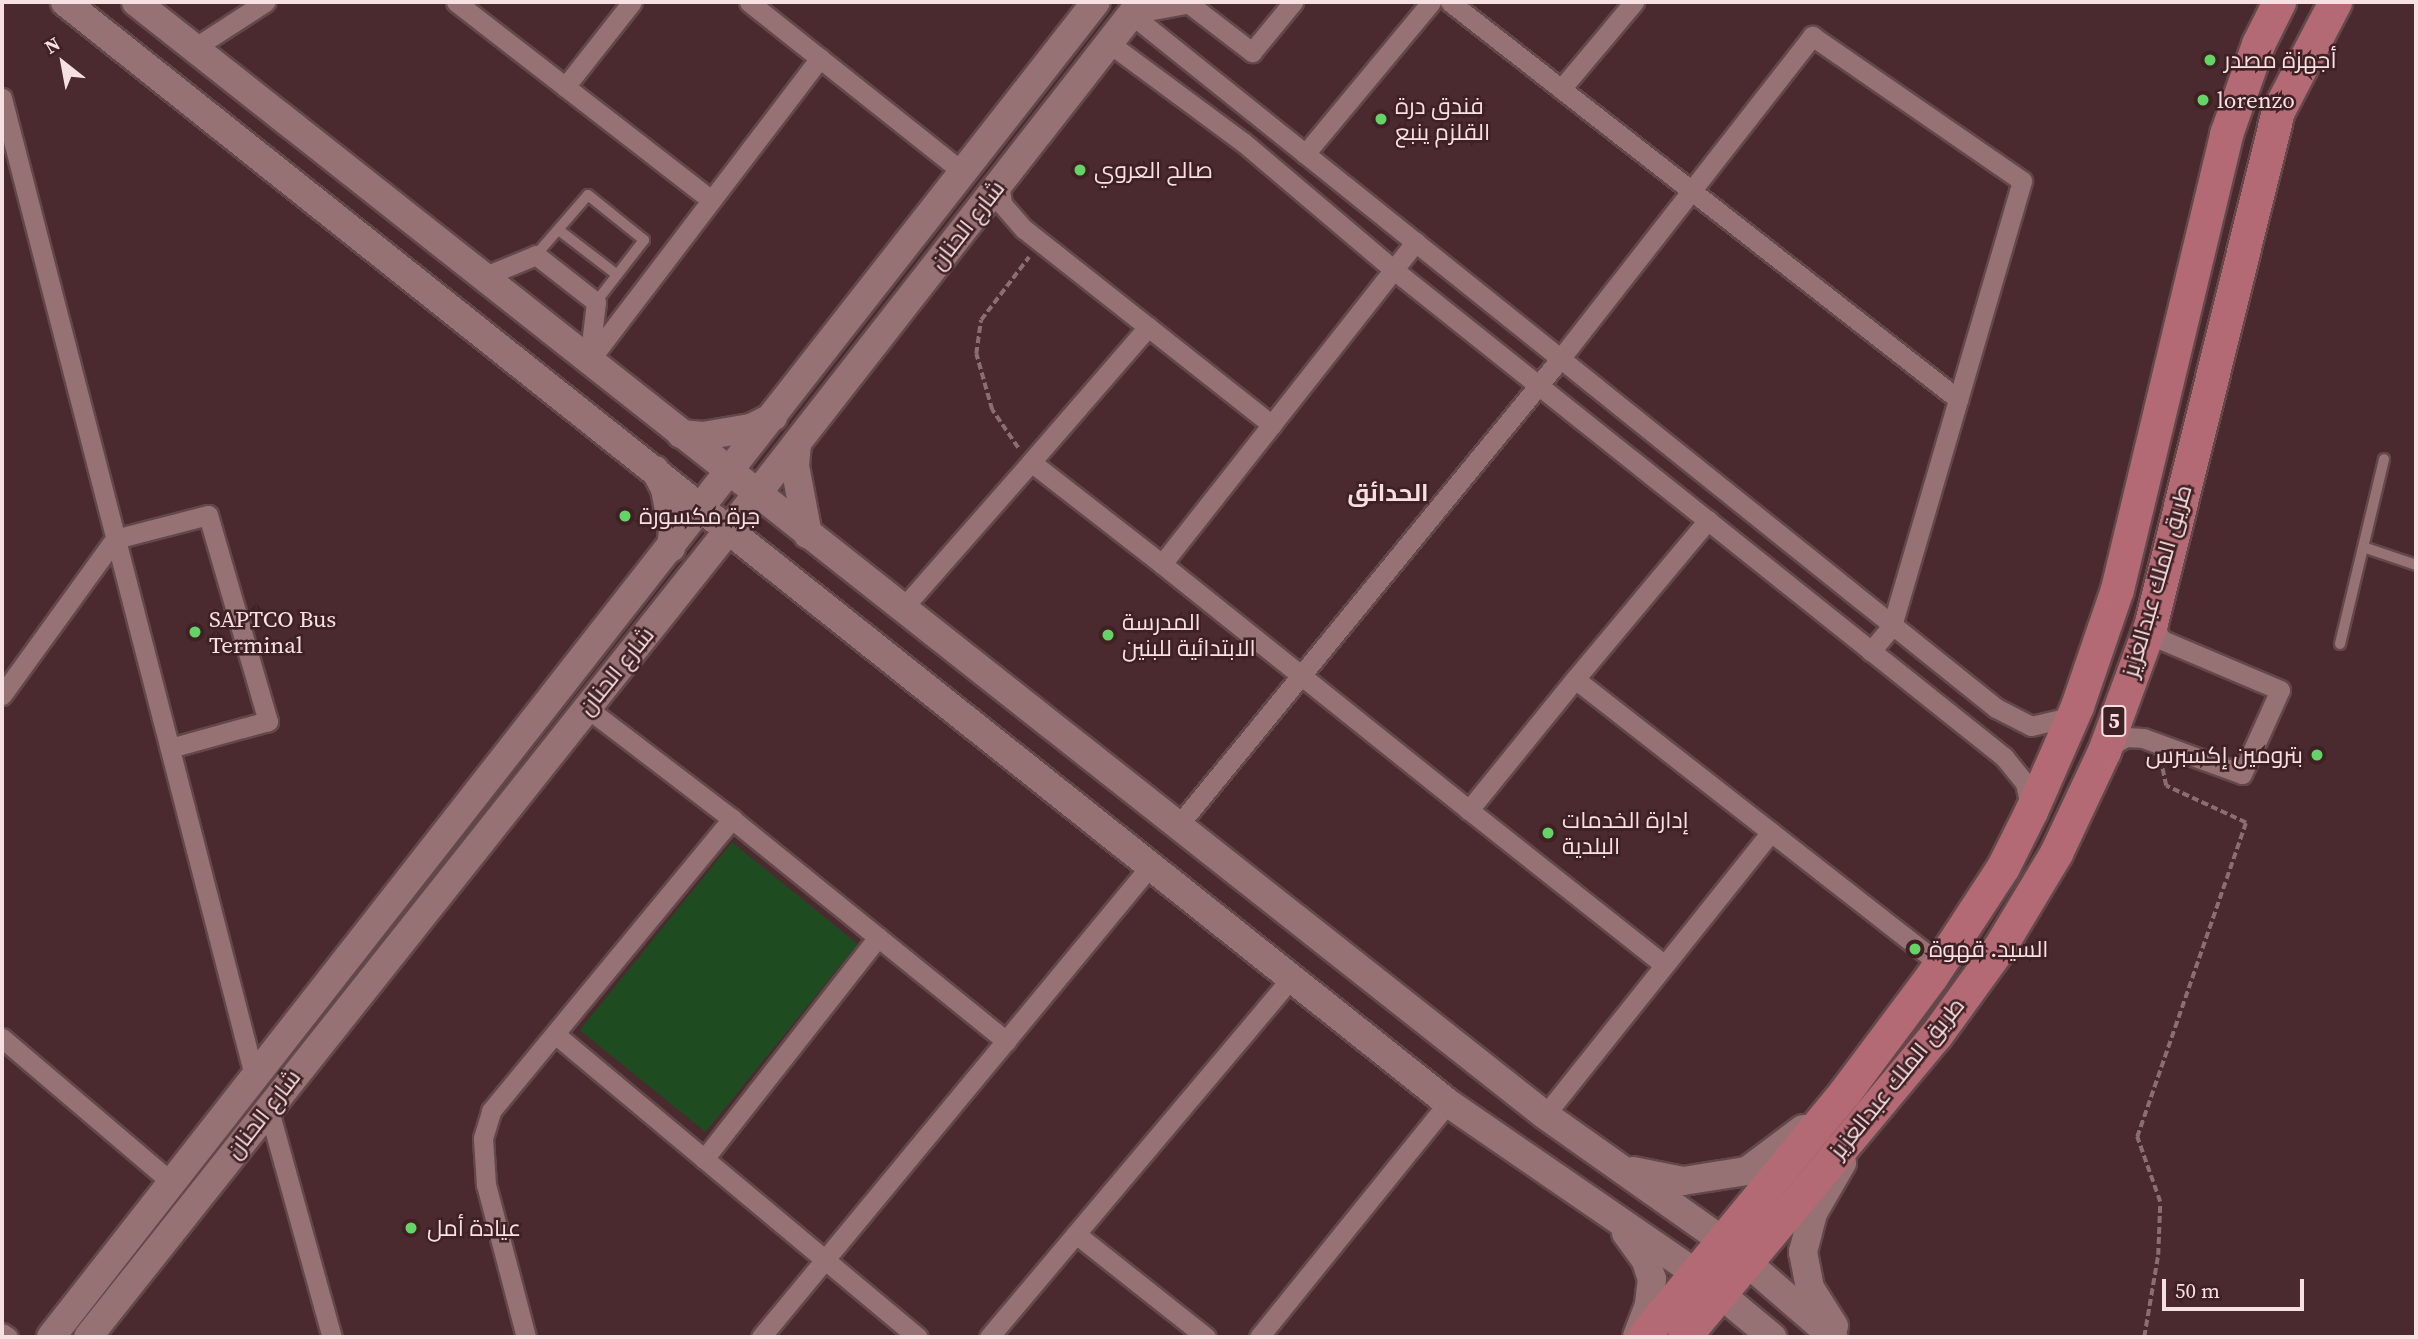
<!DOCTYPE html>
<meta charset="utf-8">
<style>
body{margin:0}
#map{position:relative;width:2418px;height:1339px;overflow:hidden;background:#4a2a2e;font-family:"Source Serif 4",Cairo,serif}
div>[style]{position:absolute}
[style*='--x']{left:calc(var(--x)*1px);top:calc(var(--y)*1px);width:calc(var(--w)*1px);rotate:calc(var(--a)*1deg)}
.green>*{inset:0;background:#1f4b20;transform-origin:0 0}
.path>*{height:3.5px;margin-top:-1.75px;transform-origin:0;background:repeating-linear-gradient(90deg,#8a6e71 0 7px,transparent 0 10.5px)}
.roads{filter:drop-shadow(2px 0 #63484b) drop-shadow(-2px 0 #63484b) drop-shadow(0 2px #63484b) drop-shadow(0 -2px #63484b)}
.service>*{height:10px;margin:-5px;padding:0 5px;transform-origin:5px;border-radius:5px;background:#977275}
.minor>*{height:19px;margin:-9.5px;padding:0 9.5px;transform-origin:9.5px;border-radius:9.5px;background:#977275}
.secondary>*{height:28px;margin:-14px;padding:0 14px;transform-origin:14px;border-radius:14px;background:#977275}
.trunk>*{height:33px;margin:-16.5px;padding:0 16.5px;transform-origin:16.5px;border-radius:16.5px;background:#b46a74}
.dots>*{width:19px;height:19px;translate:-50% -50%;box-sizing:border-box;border:4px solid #3f2024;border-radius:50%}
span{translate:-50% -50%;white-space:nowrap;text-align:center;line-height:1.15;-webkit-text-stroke:5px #3f2024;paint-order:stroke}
.shield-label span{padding:2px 5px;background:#3f2024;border:2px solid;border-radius:5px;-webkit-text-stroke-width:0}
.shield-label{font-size:21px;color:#f6e0e2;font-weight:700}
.poi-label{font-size:23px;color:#f6e0e2}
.left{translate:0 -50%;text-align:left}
.right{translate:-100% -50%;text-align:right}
.street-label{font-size:23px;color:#f6e0e2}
.neighbourhood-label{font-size:24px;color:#f6e0e2;font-weight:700}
.frame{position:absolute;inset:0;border:4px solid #f6e0e2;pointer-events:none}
.north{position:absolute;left:28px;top:28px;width:70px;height:70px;-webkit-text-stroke:5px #3f2024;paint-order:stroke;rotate:329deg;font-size:19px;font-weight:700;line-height:28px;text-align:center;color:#f6e0e2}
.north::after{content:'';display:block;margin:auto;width:24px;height:32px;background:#f6e0e2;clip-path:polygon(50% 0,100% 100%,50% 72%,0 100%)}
.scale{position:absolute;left:2162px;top:1279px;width:142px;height:32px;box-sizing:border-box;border:4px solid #f6e0e2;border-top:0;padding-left:9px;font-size:21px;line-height:24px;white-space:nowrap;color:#f6e0e2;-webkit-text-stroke:5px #3f2024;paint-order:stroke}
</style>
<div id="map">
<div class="green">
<div style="left:732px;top:842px;width:162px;height:242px;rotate:39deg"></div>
</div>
<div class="path">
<div style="--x:1018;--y:448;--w:46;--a:-124.4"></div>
<div style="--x:992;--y:410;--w:58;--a:-105.9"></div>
<div style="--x:976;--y:354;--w:34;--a:-82"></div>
<div style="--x:981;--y:320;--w:79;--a:-52.7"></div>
<div style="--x:2144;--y:1337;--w:83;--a:-80.3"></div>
<div style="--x:2158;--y:1255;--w:53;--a:-87.8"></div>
<div style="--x:2160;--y:1202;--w:69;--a:-109.5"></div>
<div style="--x:2137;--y:1137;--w:332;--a:-70.9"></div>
<div style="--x:2246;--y:823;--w:88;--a:-155.2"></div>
<div style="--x:2166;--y:786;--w:24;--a:-102"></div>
</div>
<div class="roads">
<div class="service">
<div style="--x:560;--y:231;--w:71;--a:37.5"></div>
<div style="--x:536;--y:255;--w:79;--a:-49.1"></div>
<div style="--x:588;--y:195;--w:72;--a:38.8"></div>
<div style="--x:644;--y:240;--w:78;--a:127.7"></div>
<div style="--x:2366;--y:548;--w:53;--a:18.8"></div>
<div style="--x:2340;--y:644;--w:190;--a:-76.6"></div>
</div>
<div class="minor">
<div style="--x:456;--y:2;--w:323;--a:37.8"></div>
<div style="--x:749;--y:2;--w:273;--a:38.5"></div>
<div style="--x:1450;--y:2;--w:645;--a:38.01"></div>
<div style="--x:1192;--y:6;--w:76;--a:37.5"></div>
<div style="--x:1252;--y:52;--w:65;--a:-50.6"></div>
<div style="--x:1131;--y:14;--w:1109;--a:38.74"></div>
<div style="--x:1996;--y:708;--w:39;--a:27"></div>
<div style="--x:2031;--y:726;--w:32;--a:-13"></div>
<div style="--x:2062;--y:719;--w:15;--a:-42"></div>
<div style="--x:1131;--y:14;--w:65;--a:-10.6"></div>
<div style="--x:1109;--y:43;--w:167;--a:36.5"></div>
<div style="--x:1243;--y:142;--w:198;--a:40.3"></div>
<div style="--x:1394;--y:270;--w:781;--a:38.6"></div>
<div style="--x:2004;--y:757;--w:33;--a:51"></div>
<div style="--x:2025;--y:783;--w:25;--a:78"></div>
<div style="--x:194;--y:48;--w:85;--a:-32.9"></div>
<div style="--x:565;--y:87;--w:108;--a:-51.8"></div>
<div style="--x:1561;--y:89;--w:114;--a:-50"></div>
<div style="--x:2;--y:98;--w:1009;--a:75.54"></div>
<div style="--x:1305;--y:154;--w:197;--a:-50.3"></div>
<div style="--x:999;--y:184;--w:20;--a:81"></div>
<div style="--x:1002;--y:204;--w:33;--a:49"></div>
<div style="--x:1024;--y:229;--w:316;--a:38.3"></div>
<div style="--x:483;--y:277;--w:57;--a:-22.5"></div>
<div style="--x:536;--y:255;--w:76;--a:38.1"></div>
<div style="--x:596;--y:302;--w:59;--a:96.8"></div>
<div style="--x:589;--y:361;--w:381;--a:-52.7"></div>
<div style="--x:1031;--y:462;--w:179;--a:-49.1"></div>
<div style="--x:1708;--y:520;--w:207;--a:129.9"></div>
<div style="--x:1575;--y:679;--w:463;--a:38"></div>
<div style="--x:1162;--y:564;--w:393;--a:38.7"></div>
<div style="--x:902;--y:609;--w:196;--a:-48.7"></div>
<div style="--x:1031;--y:462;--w:166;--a:37.9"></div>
<div style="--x:1162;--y:564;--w:410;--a:-51.8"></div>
<div style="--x:1575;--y:679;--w:169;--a:129"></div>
<div style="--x:1469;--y:810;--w:246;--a:38.4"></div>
<div style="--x:2;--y:695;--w:193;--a:-54.1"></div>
<div style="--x:115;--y:539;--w:96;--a:-14.5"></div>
<div style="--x:208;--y:515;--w:215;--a:73.8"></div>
<div style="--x:268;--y:721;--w:102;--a:164.6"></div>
<div style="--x:587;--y:708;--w:183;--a:37.4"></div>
<div style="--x:732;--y:819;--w:353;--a:39"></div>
<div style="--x:2104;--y:750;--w:26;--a:-31"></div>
<div style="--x:2126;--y:737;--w:17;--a:3"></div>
<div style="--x:2143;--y:738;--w:105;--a:20"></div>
<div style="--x:2242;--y:774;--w:92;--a:-65.7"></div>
<div style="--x:2280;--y:690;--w:128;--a:-157"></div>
<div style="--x:2162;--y:640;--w:20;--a:-123"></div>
<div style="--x:1177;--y:827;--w:605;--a:-50.7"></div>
<div style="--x:1560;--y:359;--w:410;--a:-52"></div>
<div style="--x:1812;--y:36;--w:255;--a:34.6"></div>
<div style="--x:2022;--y:181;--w:464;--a:106.3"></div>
<div style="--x:1892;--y:626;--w:33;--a:130"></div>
<div style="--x:555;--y:1034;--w:473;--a:39.9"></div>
<div style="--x:2;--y:1038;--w:221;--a:40.4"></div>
<div style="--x:268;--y:1107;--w:239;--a:74.5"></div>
<div style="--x:1545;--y:1115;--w:362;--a:-51.4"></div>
<div style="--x:704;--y:1159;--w:282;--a:-51.9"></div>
<div style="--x:1076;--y:1234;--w:166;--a:38.4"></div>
<div style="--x:2;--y:1333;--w:7;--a:34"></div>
<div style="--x:526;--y:1337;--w:157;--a:-104.7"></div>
<div style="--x:486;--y:1185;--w:47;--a:-93.7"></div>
<div style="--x:483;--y:1138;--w:28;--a:-73"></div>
<div style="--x:491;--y:1111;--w:379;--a:-50.5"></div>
<div style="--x:761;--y:1337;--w:612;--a:-50.43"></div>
<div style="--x:989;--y:1337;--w:469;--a:-49.9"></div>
<div style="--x:1259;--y:1337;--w:301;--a:-51.1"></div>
</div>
<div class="secondary">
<div style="--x:65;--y:2;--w:1768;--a:38.52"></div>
<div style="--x:1448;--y:1103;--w:298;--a:34.5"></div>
<div style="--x:1694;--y:1272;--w:102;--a:39.8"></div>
<div style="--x:136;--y:2;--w:1796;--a:38.31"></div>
<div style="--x:1545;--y:1115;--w:214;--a:35.3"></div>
<div style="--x:1720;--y:1239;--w:150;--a:40.9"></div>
<div style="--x:681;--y:434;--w:22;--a:5"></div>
<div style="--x:703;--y:436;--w:49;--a:-9.5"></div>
<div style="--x:751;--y:428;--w:25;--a:-27"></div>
<div style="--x:797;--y:443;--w:23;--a:95"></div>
<div style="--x:795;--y:466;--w:70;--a:79.3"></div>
<div style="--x:655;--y:470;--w:21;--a:62"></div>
<div style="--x:665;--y:489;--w:42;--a:79"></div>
<div style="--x:673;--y:530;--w:18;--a:96"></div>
<div style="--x:1633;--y:1171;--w:51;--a:11.3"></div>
<div style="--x:1683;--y:1181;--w:65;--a:-8.9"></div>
<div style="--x:1747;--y:1171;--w:70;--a:-36.9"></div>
<div style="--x:1626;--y:1233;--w:34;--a:54"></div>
<div style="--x:1646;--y:1261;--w:19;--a:72"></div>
<div style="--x:1652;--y:1279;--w:26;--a:97"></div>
<div style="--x:1649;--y:1305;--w:33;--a:111"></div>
<div style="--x:1834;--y:1326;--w:45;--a:-122.3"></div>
<div style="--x:1810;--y:1288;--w:37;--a:-101"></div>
<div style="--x:1803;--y:1252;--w:40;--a:-75.6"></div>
<div style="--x:1813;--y:1213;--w:58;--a:-59.9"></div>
<div style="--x:51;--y:1337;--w:1695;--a:-51.95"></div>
<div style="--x:88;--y:1337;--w:1076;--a:-51.56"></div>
<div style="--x:757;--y:494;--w:624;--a:-52.03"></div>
</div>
<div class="trunk">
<div style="--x:1643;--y:1337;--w:318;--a:-50.5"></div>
<div style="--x:1845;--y:1092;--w:144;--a:-53.2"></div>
<div style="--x:1931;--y:977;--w:131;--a:-56.8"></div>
<div style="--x:2003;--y:867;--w:63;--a:-63.4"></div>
<div style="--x:2031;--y:811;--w:115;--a:-66.3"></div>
<div style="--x:2077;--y:706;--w:124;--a:-71.1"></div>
<div style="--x:2117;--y:589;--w:468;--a:-76.5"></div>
<div style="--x:2226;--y:134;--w:96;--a:-70.4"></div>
<div style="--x:2258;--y:44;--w:47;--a:-63.4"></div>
<div style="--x:1684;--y:1337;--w:393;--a:-50.2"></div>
<div style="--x:1936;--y:1035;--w:107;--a:-54.1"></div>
<div style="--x:1999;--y:948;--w:111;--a:-59"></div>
<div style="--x:2056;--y:853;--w:113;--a:-64.8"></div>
<div style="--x:2104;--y:751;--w:136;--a:-69.8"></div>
<div style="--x:2151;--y:623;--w:528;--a:-76.07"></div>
<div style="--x:2278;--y:111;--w:123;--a:-62.4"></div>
</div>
</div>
<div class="dots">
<div style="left:2210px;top:60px;background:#65d467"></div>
<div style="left:2203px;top:100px;background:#65d467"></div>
<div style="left:1381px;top:119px;background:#65d467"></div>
<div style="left:1080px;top:170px;background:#65d467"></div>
<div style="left:625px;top:516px;background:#65d467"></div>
<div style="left:195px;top:632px;background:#65d467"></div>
<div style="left:1108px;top:635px;background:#65d467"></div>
<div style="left:2317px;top:755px;background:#65d467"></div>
<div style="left:1548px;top:833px;background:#65d467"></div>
<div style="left:1915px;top:949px;background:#65d467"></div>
<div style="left:411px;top:1228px;background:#65d467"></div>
</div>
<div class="shield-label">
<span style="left:2114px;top:721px">5</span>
</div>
<div class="poi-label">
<span class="left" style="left:2224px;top:60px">أجهزة مصدر</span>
<span class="left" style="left:2217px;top:100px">lorenzo</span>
<span class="left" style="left:1395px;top:119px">فندق درة<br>القلزم ينبع</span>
<span class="left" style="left:1094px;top:170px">صالح العروي</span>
<span class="left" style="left:639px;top:516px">جرة مكسورة</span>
<span class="left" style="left:209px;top:632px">SAPTCO Bus<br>Terminal</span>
<span class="left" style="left:1122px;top:635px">المدرسة<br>الابتدائية للبنين</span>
<span class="right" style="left:2303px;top:755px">بترومين إكسبرس</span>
<span class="left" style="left:1562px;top:833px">إدارة الخدمات<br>البلدية</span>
<span class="left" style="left:1929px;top:949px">السيد. قهوة</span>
<span class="left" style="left:427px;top:1228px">عيادة أمل</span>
</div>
<div class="street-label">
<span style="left:967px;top:225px;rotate:-52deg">شارع الحنان</span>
<span style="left:2157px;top:581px;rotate:-74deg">طريق الملك عبدالعزيز</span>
<span style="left:616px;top:671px;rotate:-51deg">شارع الحنان</span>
<span style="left:1897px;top:1078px;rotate:-51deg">طريق الملك عبدالعزيز</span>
<span style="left:263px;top:1114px;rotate:-52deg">شارع الحنان</span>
</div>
<div class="neighbourhood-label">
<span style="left:1388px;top:493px">الحدائق</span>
</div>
<div class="frame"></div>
<div class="north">N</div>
<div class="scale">50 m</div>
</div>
